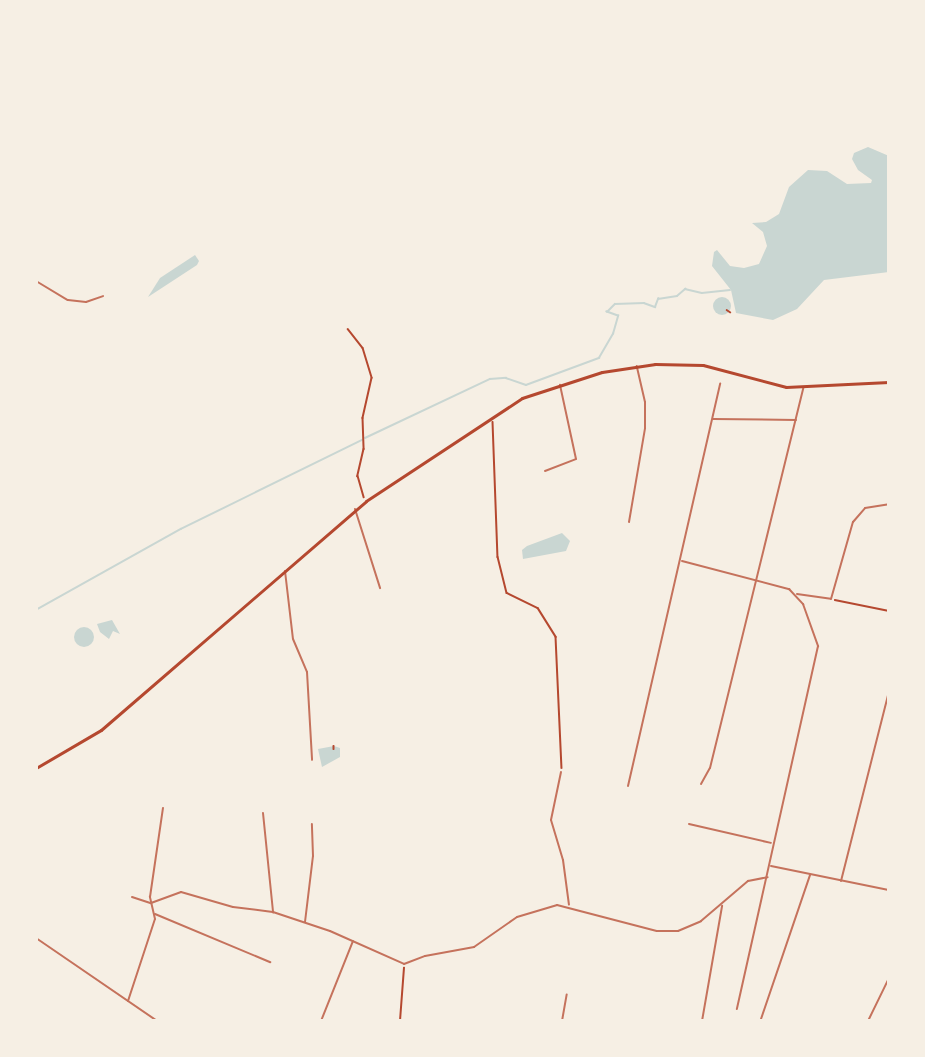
<!DOCTYPE html>
<style>
body{margin:0}
#map{position:relative;width:925px;height:1057px;overflow:hidden;background:#f6efe4;font-family:"Roboto Condensed",sans-serif}
div>[style]{position:absolute}
[style*='--x']{left:calc(var(--x)*1px);top:calc(var(--y)*1px);width:calc(var(--w)*1px);rotate:calc(var(--a)*1deg)}
.water>*{inset:0;background:#c9d6d2}
.round{border-radius:50%}
.stream>*{height:1.5px;margin:-0.75px;padding:0 0.75px;transform-origin:0.75px;border-radius:0.75px;background:#c9d6d2}
.path>*{height:1.5px;margin:-0.75px;padding:0 0.75px;transform-origin:0.75px;border-radius:0.75px;background:#b5482f}
.minor>*{height:2px;margin:-1px;padding:0 1px;transform-origin:1px;border-radius:1px;background:#c5725c}
.secondary>*{height:3px;margin:-1.5px;padding:0 1.5px;transform-origin:1.5px;border-radius:1.5px;background:#b5482f}
span{translate:-50% -50%;white-space:nowrap;text-align:center;line-height:1.15;-webkit-text-stroke:6px #f6efe4;paint-order:stroke}
.frame{position:absolute;inset:0;border:38px solid #f6efe4;pointer-events:none}
</style>
<div id="map">
<div class="water">
<div style="clip-path:polygon(868px 147px,889px 156px,889px 272px,824px 280px,797px 309px,773px 320px,736px 313px,731px 290px,712px 266px,714px 252px,717px 250px,730px 266px,744px 268px,759px 264px,767px 246px,763px 232px,752px 223px,766px 222px,779px 214px,789px 187px,808px 170px,827px 171px,847px 184px,871px 183px,872px 180px,858px 170px,852px 159px,854px 153px)"></div>
<div style="clip-path:polygon(195px 255px,199px 261px,197px 265px,148px 297px,160px 278px)"></div>
<div class="round" style="left:713px;top:297px;width:18px;height:18px"></div>
<div style="clip-path:polygon(562px 533px,570px 541px,566px 551px,523px 559px,522px 550px,527px 546px)"></div>
<div style="clip-path:polygon(112px 620px,120px 634px,113px 631px,109px 639px,100px 632px,97px 624px)"></div>
<div class="round" style="left:74px;top:627px;width:20px;height:20px"></div>
<div style="clip-path:polygon(334px 746px,340px 748px,340px 757px,322px 767px,318px 749px)"></div>
</div>
<div class="stream">
<div style="--x:365;--y:438;--w:138;--a:-25.3"></div>
<div style="--x:490;--y:379;--w:16;--a:-4"></div>
<div style="--x:506;--y:378;--w:21;--a:19"></div>
<div style="--x:526;--y:385;--w:78;--a:-20.3"></div>
<div style="--x:599;--y:358;--w:28;--a:-60"></div>
<div style="--x:613;--y:334;--w:19;--a:-74"></div>
<div style="--x:618;--y:316;--w:12;--a:-160"></div>
<div style="--x:607;--y:312;--w:11;--a:-45"></div>
<div style="--x:615;--y:304;--w:29;--a:-2"></div>
<div style="--x:644;--y:303;--w:12;--a:20"></div>
<div style="--x:655;--y:307;--w:9;--a:-69"></div>
<div style="--x:658;--y:299;--w:19;--a:-9"></div>
<div style="--x:677;--y:296;--w:11;--a:-41"></div>
<div style="--x:685;--y:289;--w:17;--a:13"></div>
<div style="--x:702;--y:293;--w:28;--a:-6"></div>
<div style="--x:36;--y:610;--w:166;--a:-29.2"></div>
<div style="--x:181;--y:529;--w:202;--a:-26.2"></div>
</div>
<div class="path">
<div style="--x:727;--y:310;--w:4;--a:34"></div>
<div style="--x:348;--y:329;--w:24;--a:52"></div>
<div style="--x:363;--y:348;--w:31;--a:73"></div>
<div style="--x:372;--y:378;--w:41;--a:102.7"></div>
<div style="--x:363;--y:418;--w:31;--a:88"></div>
<div style="--x:364;--y:449;--w:28;--a:103"></div>
<div style="--x:358;--y:476;--w:22;--a:74"></div>
<div style="--x:493;--y:422;--w:135;--a:87.9"></div>
<div style="--x:498;--y:557;--w:37;--a:76"></div>
<div style="--x:507;--y:593;--w:34;--a:26"></div>
<div style="--x:538;--y:608;--w:34;--a:58"></div>
<div style="--x:556;--y:637;--w:131;--a:87.4"></div>
<div style="--x:835;--y:600;--w:55;--a:11.5"></div>
<div style="--x:334;--y:746;--w:3;--a:90"></div>
<div style="--x:400;--y:1021;--w:53;--a:-85.7"></div>
</div>
<div class="minor">
<div style="--x:36;--y:281;--w:37;--a:31"></div>
<div style="--x:68;--y:300;--w:18;--a:6"></div>
<div style="--x:86;--y:302;--w:18;--a:-19"></div>
<div style="--x:713;--y:419;--w:83;--a:0.7"></div>
<div style="--x:545;--y:471;--w:33;--a:-21"></div>
<div style="--x:576;--y:459;--w:76;--a:-102.2"></div>
<div style="--x:355;--y:509;--w:83;--a:72.4"></div>
<div style="--x:629;--y:522;--w:95;--a:-80.3"></div>
<div style="--x:645;--y:428;--w:26;--a:-90"></div>
<div style="--x:645;--y:402;--w:37;--a:-103"></div>
<div style="--x:682;--y:561;--w:111;--a:14.7"></div>
<div style="--x:789;--y:589;--w:21;--a:47"></div>
<div style="--x:803;--y:604;--w:45;--a:70.3"></div>
<div style="--x:818;--y:646;--w:372;--a:102.6"></div>
<div style="--x:285;--y:571;--w:68;--a:83.3"></div>
<div style="--x:293;--y:639;--w:36;--a:67"></div>
<div style="--x:307;--y:672;--w:88;--a:86.7"></div>
<div style="--x:797;--y:594;--w:34;--a:8"></div>
<div style="--x:831;--y:599;--w:80;--a:-74.1"></div>
<div style="--x:853;--y:522;--w:18;--a:-49"></div>
<div style="--x:865;--y:508;--w:24;--a:-9"></div>
<div style="--x:561;--y:772;--w:49;--a:101.8"></div>
<div style="--x:551;--y:820;--w:42;--a:73.3"></div>
<div style="--x:563;--y:860;--w:45;--a:82.4"></div>
<div style="--x:701;--y:784;--w:18;--a:-61"></div>
<div style="--x:710;--y:768;--w:391;--a:-76.2"></div>
<div style="--x:628;--y:786;--w:413;--a:-77.1"></div>
<div style="--x:263;--y:813;--w:100;--a:84.2"></div>
<div style="--x:689;--y:824;--w:84;--a:13"></div>
<div style="--x:771;--y:866;--w:120;--a:11.5"></div>
<div style="--x:841;--y:881;--w:196;--a:-75.8"></div>
<div style="--x:132;--y:897;--w:20;--a:18"></div>
<div style="--x:151;--y:903;--w:32;--a:-20"></div>
<div style="--x:181;--y:892;--w:54;--a:16.1"></div>
<div style="--x:233;--y:907;--w:40;--a:7.1"></div>
<div style="--x:273;--y:912;--w:60;--a:18.4"></div>
<div style="--x:330;--y:931;--w:81;--a:24"></div>
<div style="--x:404;--y:964;--w:22;--a:-21"></div>
<div style="--x:425;--y:956;--w:50;--a:-10.4"></div>
<div style="--x:474;--y:947;--w:52;--a:-34.9"></div>
<div style="--x:517;--y:917;--w:42;--a:-16.7"></div>
<div style="--x:557;--y:905;--w:103;--a:14.6"></div>
<div style="--x:657;--y:931;--w:21;--a:0"></div>
<div style="--x:678;--y:931;--w:25;--a:-23"></div>
<div style="--x:701;--y:921;--w:62;--a:-40.4"></div>
<div style="--x:748;--y:881;--w:20;--a:-11"></div>
<div style="--x:155;--y:914;--w:125;--a:22.7"></div>
<div style="--x:305;--y:922;--w:66;--a:-83.1"></div>
<div style="--x:313;--y:856;--w:32;--a:-92"></div>
<div style="--x:36;--y:938;--w:147;--a:34.4"></div>
<div style="--x:128;--y:1001;--w:86;--a:-71.8"></div>
<div style="--x:155;--y:919;--w:23;--a:-103"></div>
<div style="--x:150;--y:897;--w:90;--a:-81.7"></div>
<div style="--x:761;--y:1019;--w:152;--a:-71.2"></div>
<div style="--x:321;--y:1021;--w:86;--a:-68.2"></div>
<div style="--x:562;--y:1021;--w:27;--a:-80"></div>
<div style="--x:702;--y:1021;--w:117;--a:-80.1"></div>
<div style="--x:868;--y:1021;--w:48;--a:-64"></div>
</div>
<div class="secondary">
<div style="--x:36;--y:768;--w:75;--a:-30.3"></div>
<div style="--x:101;--y:730;--w:350;--a:-40.8"></div>
<div style="--x:366;--y:501;--w:187;--a:-33.4"></div>
<div style="--x:522;--y:398;--w:84;--a:-18"></div>
<div style="--x:602;--y:372;--w:54;--a:-8.6"></div>
<div style="--x:655;--y:364;--w:48;--a:1.2"></div>
<div style="--x:703;--y:365;--w:86;--a:14.8"></div>
<div style="--x:786;--y:387;--w:103;--a:-2.8"></div>
</div>
<div class="frame"></div>
</div>
